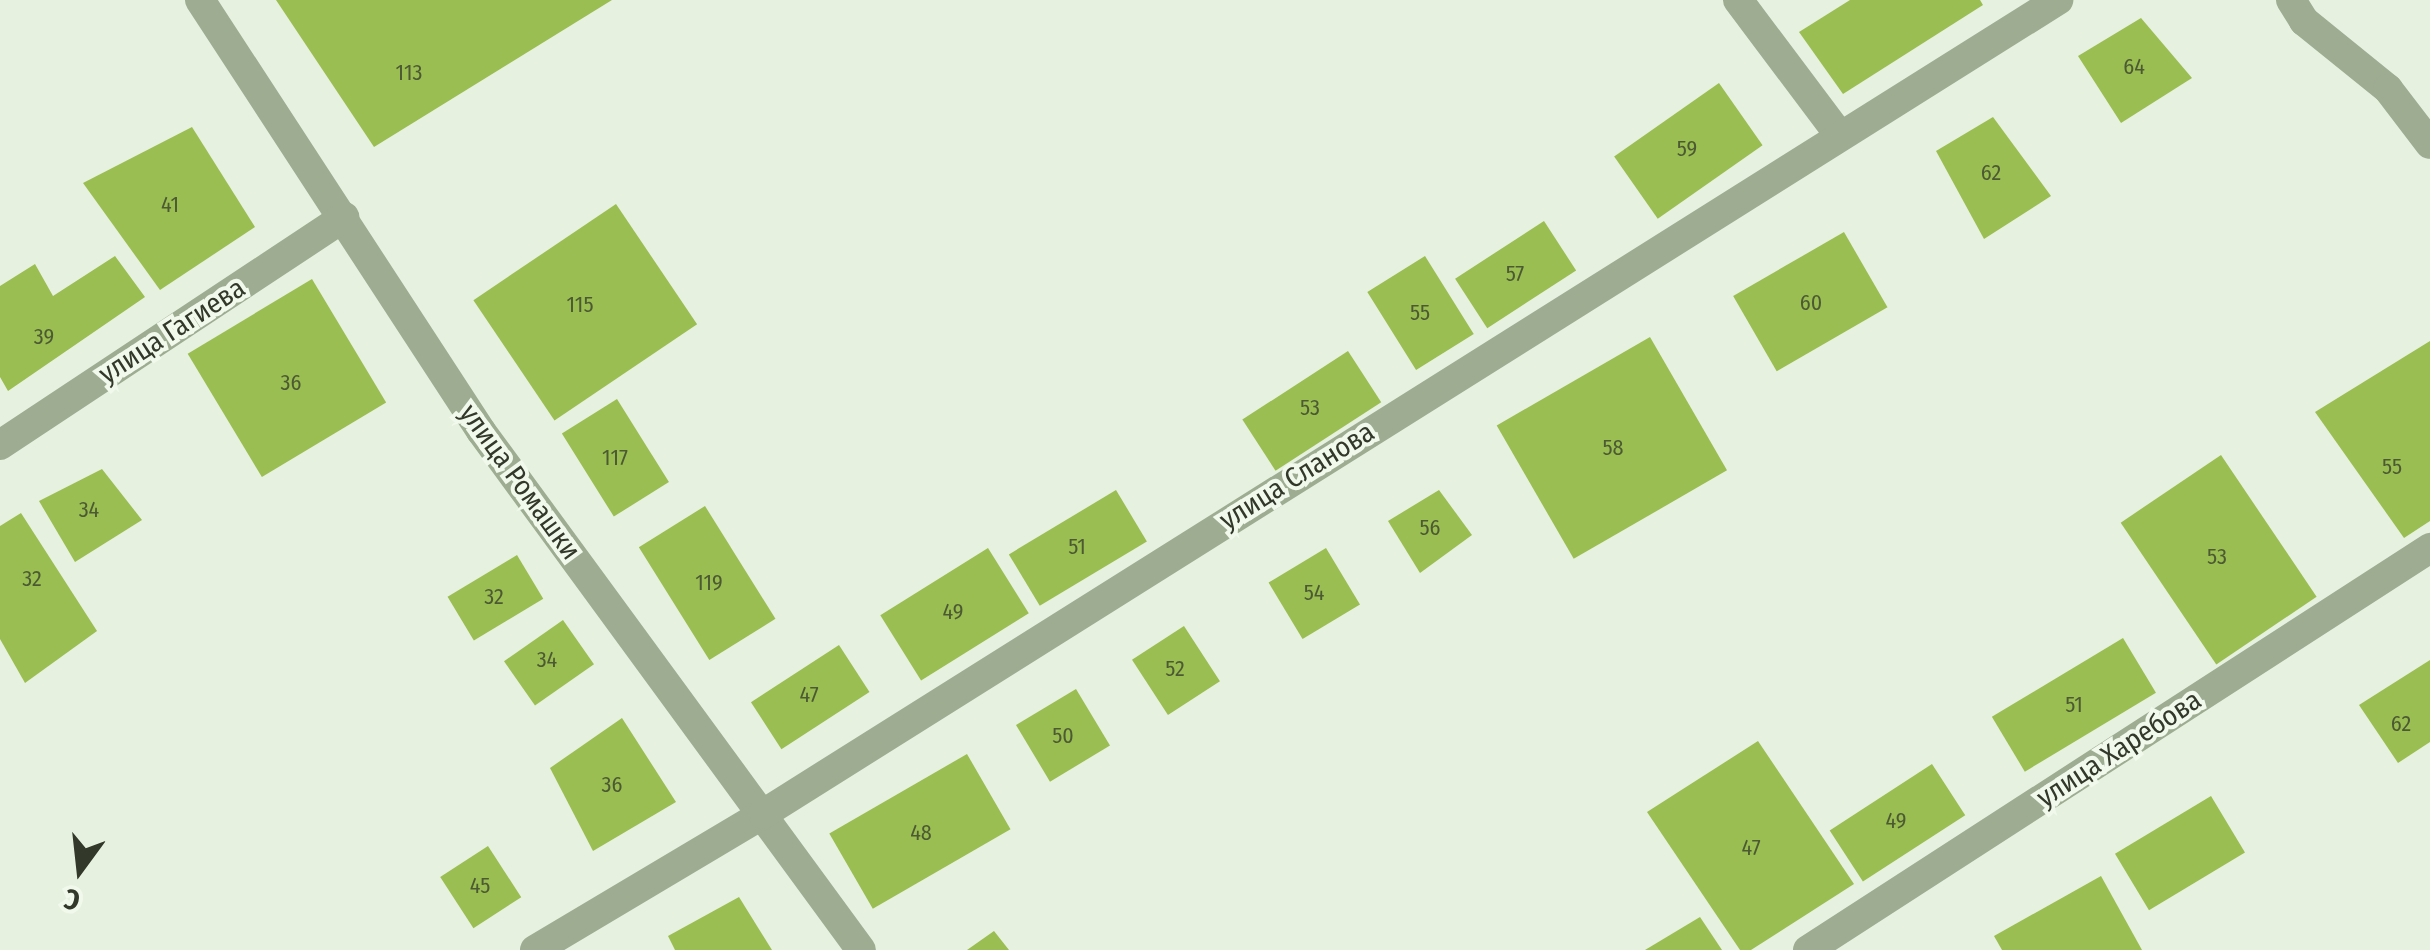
<!DOCTYPE html>
<meta charset="utf-8">
<style>
body{margin:0}
#map{position:relative;width:2430px;height:950px;overflow:hidden;background:#e7f1e0;font-family:"Fira Sans Condensed",sans-serif}
div>[style]{position:absolute}
[style*='--x']{left:calc(var(--x)*1px);top:calc(var(--y)*1px);width:calc(var(--w)*1px);rotate:calc(var(--a)*1deg)}
.building>*{inset:0;background:#9abe51;transform-origin:0 0}
.minor>*{height:30px;margin:-15px;padding:0 15px;transform-origin:15px;border-radius:15px;background:#9eac92}
span{translate:-50% -50%;white-space:nowrap;text-align:center;line-height:1.15;-webkit-text-stroke:8px #f1f9ec;paint-order:stroke}
.number-label{font-size:22px;color:#4c5a34}
.number-label span{-webkit-text-stroke-width:0}
.street-label{font-size:28px;color:#32382a}
.north{position:absolute;left:30px;top:820px;width:100px;height:100px;-webkit-text-stroke:8px #f1f9ec;paint-order:stroke;rotate:195deg;font-size:28px;font-weight:700;line-height:40px;text-align:center;color:#32382a}
.north::after{content:'';display:block;margin:auto;width:35px;height:45px;background:#32382a;clip-path:polygon(50% 0,100% 100%,50% 72%,0 100%)}
</style>
<div id="map">
<div class="building">
<div style="clip-path:polygon(276px 0,612px 0,374px 147px)"></div>
<div style="clip-path:polygon(1850px 0,1980px 0,1983px 5px,1843px 94px,1799px 32px)"></div>
<div style="clip-path:polygon(2141px 18px,2192px 78px,2121px 123px,2078px 56px)"></div>
<div style="left:1719px;top:83px;width:76px;height:128px;rotate:55deg"></div>
<div style="clip-path:polygon(1993px 117px,2051px 196px,1984px 239px,1936px 151px)"></div>
<div style="clip-path:polygon(192px 127px,255px 227px,160px 290px,83px 183px)"></div>
<div style="left:616px;top:204px;width:145px;height:172px;rotate:56deg"></div>
<div style="left:1544px;top:221px;width:59px;height:106px;rotate:57deg"></div>
<div style="left:1844px;top:232px;width:87px;height:128px;rotate:60deg"></div>
<div style="clip-path:polygon(115px 256px,145px 297px,8px 391px,0 377px,0 286px,35px 264px,53px 296px)"></div>
<div style="left:1425px;top:256px;width:92px;height:68px;rotate:58deg"></div>
<div style="left:312px;top:279px;width:144px;height:145px;rotate:59deg"></div>
<div style="left:1650px;top:337px;width:154px;height:177px;rotate:60deg"></div>
<div style="clip-path:polygon(2430px 341px,2430px 521px,2404px 538px,2315px 412px)"></div>
<div style="left:1348px;top:351px;width:61px;height:126px;rotate:57deg"></div>
<div style="left:617px;top:399px;width:98px;height:65px;rotate:58deg"></div>
<div style="left:2221px;top:455px;width:171px;height:121px;rotate:56deg"></div>
<div style="clip-path:polygon(102px 469px,142px 520px,75px 562px,39px 501px)"></div>
<div style="left:1116px;top:490px;width:60px;height:125px;rotate:59deg"></div>
<div style="clip-path:polygon(1439px 490px,1472px 535px,1420px 573px,1388px 521px)"></div>
<div style="left:705px;top:506px;width:133px;height:78px;rotate:58deg"></div>
<div style="clip-path:polygon(21px 513px,97px 631px,25px 683px,0 639px,0 526px)"></div>
<div style="left:988px;top:548px;width:77px;height:127px;rotate:58deg"></div>
<div style="left:1326px;top:548px;width:66px;height:67px;rotate:59deg"></div>
<div style="left:517px;top:555px;width:51px;height:81px;rotate:59deg"></div>
<div style="left:563px;top:620px;width:54px;height:72px;rotate:55deg"></div>
<div style="left:1184px;top:626px;width:66px;height:62px;rotate:57deg"></div>
<div style="left:2123px;top:638px;width:64px;height:153px;rotate:59deg"></div>
<div style="left:839px;top:645px;width:56px;height:105px;rotate:57deg"></div>
<div style="clip-path:polygon(2430px 660px,2430px 742px,2398px 763px,2359px 705px)"></div>
<div style="left:1076px;top:689px;width:66px;height:70px;rotate:59deg"></div>
<div style="clip-path:polygon(622px 718px,676px 802px,593px 851px,550px 768px)"></div>
<div style="clip-path:polygon(1758px 741px,1854px 884px,1751px 950px,1740px 950px,1647px 812px)"></div>
<div style="left:967px;top:754px;width:87px;height:159px;rotate:60deg"></div>
<div style="left:1932px;top:764px;width:61px;height:122px;rotate:57deg"></div>
<div style="left:2211px;top:796px;width:66px;height:112px;rotate:59deg"></div>
<div style="left:488px;top:846px;width:61px;height:57px;rotate:57deg"></div>
<div style="clip-path:polygon(2101px 876px,2142px 950px,2002px 950px,1994px 936px)"></div>
<div style="clip-path:polygon(739px 897px,772px 950px,675px 950px,668px 936px)"></div>
<div style="clip-path:polygon(1700px 917px,1722px 950px,1645px 950px)"></div>
<div style="clip-path:polygon(994px 931px,1009px 950px,967px 950px)"></div>
</div>
<div class="minor">
<div style="--x:200;--y:0;--w:515;--a:56.9"></div>
<div style="--x:481;--y:431;--w:643;--a:53.79"></div>
<div style="--x:1738;--y:0;--w:166;--a:53.1"></div>
<div style="--x:2291;--y:0;--w:25;--a:58"></div>
<div style="--x:2304;--y:21;--w:108;--a:39"></div>
<div style="--x:2388;--y:89;--w:69;--a:52.6"></div>
<div style="--x:0;--y:445;--w:413;--a:-33.5"></div>
<div style="--x:535;--y:950;--w:265;--a:-30.8"></div>
<div style="--x:763;--y:814;--w:1530;--a:-32.15"></div>
<div style="--x:1808;--y:950;--w:741;--a:-32.87"></div>
</div>
<div class="number-label">
<span style="left:2134px;top:67px">64</span>
<span style="left:409px;top:73px">113</span>
<span style="left:1687px;top:149px">59</span>
<span style="left:1991px;top:173px">62</span>
<span style="left:170px;top:205px">41</span>
<span style="left:1515px;top:274px">57</span>
<span style="left:1811px;top:303px">60</span>
<span style="left:580px;top:305px">115</span>
<span style="left:1420px;top:313px">55</span>
<span style="left:44px;top:337px">39</span>
<span style="left:291px;top:383px">36</span>
<span style="left:1310px;top:408px">53</span>
<span style="left:1613px;top:448px">58</span>
<span style="left:615px;top:458px">117</span>
<span style="left:2392px;top:467px">55</span>
<span style="left:89px;top:510px">34</span>
<span style="left:1430px;top:528px">56</span>
<span style="left:1077px;top:547px">51</span>
<span style="left:2217px;top:557px">53</span>
<span style="left:32px;top:579px">32</span>
<span style="left:709px;top:583px">119</span>
<span style="left:1314px;top:593px">54</span>
<span style="left:494px;top:597px">32</span>
<span style="left:953px;top:612px">49</span>
<span style="left:547px;top:660px">34</span>
<span style="left:1175px;top:669px">52</span>
<span style="left:809px;top:695px">47</span>
<span style="left:2074px;top:705px">51</span>
<span style="left:2401px;top:724px">62</span>
<span style="left:1063px;top:736px">50</span>
<span style="left:612px;top:785px">36</span>
<span style="left:1896px;top:821px">49</span>
<span style="left:921px;top:833px">48</span>
<span style="left:1751px;top:848px">47</span>
<span style="left:480px;top:886px">45</span>
</div>
<div class="street-label">
<span style="left:172px;top:331px;rotate:-33deg">улица Гагиева</span>
<span style="left:1297px;top:476px;rotate:-32deg">улица Сланова</span>
<span style="left:520px;top:482px;rotate:54deg">улица Ромашки</span>
<span style="left:2119px;top:749px;rotate:-33deg">улица Харебова</span>
</div>
<div class="north">С</div>
</div>
